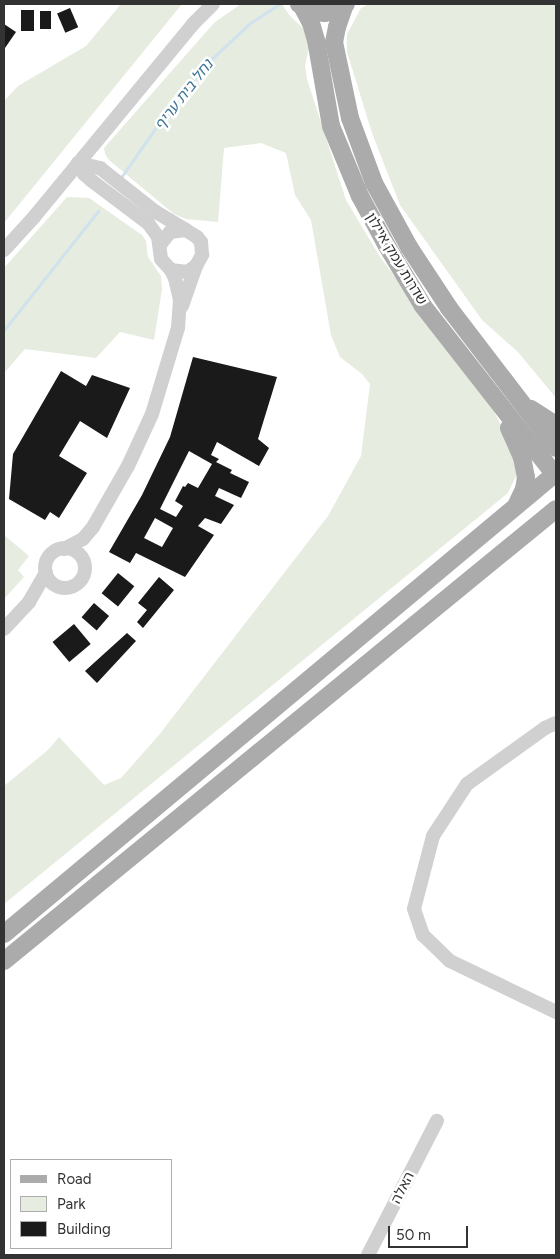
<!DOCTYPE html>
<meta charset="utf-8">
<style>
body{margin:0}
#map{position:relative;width:560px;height:1259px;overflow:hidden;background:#fff;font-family:Figtree,"Noto Sans Hebrew",sans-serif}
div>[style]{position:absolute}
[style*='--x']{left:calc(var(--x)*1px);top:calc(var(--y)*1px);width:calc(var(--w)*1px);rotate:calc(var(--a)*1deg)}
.green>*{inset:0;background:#e6ecdf}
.stream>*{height:3px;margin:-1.5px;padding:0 1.5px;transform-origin:1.5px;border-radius:1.5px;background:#cfe2ee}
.building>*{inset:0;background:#1a1a1a;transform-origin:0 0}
.minor>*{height:14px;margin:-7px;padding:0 7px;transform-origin:7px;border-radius:7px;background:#d0d0d0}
.minor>.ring{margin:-7px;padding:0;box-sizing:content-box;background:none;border:14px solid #d0d0d0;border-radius:50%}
.major>*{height:18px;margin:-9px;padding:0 9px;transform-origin:9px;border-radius:9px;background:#ababab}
span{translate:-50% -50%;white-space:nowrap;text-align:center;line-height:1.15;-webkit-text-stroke:5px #fff;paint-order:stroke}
.street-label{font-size:14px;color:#333}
.water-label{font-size:15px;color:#3f7597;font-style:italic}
.frame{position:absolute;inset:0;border:5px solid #333;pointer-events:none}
.legend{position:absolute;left:10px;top:1159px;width:162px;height:90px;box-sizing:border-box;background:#fff;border:1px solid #adadad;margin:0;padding:6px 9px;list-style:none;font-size:15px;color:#333}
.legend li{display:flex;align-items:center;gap:10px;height:25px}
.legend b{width:25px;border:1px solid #adadad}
.scale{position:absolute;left:388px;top:1226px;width:80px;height:22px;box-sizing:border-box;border:2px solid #333;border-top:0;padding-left:6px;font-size:15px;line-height:18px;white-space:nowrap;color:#333;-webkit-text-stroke:4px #fff;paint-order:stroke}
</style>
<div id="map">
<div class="green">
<div style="clip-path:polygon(121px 4px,182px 4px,4px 223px,4px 101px,18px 86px,86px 46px)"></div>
<div style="clip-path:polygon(241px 4px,282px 4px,290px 16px,304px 29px,309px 47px,305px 66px,307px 79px,346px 200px,380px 257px,490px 404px,513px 448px,517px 474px,508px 493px,4px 904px,4px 786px,48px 750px,59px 737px,104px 785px,121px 778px,159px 735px,328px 516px,361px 456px,370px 384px,362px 374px,340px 357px,331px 335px,311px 220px,295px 195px,286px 153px,261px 143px,224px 148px,218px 222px,186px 219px,174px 214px,109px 160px,105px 154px,104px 148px,199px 40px,215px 22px)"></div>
<div style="clip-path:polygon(369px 4px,556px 4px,556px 398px,518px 352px,482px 320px,400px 205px,372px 133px,347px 52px,347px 34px,361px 8px)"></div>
<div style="clip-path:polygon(67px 197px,89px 198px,142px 235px,146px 241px,148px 257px,161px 276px,162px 289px,154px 340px,120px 332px,96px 358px,25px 349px,4px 373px,4px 268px)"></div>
<div style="clip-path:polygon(4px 535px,29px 556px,18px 570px,24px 577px,4px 599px)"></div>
</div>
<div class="stream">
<div style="--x:122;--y:176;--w:68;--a:-55.1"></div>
<div style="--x:161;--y:120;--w:66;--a:-51.7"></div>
<div style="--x:202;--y:68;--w:66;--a:-43.2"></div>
<div style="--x:250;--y:23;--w:35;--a:-33"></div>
<div style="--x:4;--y:330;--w:152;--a:-51.7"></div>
</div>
<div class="building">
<div style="left:70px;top:8px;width:21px;height:14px;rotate:67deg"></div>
<div style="left:21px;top:10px;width:13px;height:21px"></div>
<div style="left:40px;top:11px;width:11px;height:18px"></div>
<div style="clip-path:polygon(4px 24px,16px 32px,5px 48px,4px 47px)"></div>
<div style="clip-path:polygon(evenodd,193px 357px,277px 377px,258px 439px,269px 448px,259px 466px,217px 442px,211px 455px,219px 459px,216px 462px,232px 470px,230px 473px,249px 482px,241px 498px,219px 488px,215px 496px,234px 505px,221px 524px,205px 518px,198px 526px,214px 535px,185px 577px,136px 553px,130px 563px,109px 552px,142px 495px,170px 437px,193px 357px,189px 451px,212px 464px,198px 488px,188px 483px,185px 487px,183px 486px,175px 501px,183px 506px,176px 517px,160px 509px,189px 451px,193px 357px,155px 518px,173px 528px,162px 547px,144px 538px,155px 518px)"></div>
<div style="clip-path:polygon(61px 371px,86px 386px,92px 375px,130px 388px,107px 438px,80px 421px,59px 456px,87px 473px,59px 518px,50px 512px,45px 520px,9px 499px,13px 454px)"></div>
<div style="left:118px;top:573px;width:21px;height:26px;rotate:39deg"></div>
<div style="clip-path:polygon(159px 577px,174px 590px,143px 628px,137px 622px,147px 610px,138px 603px)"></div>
<div style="left:94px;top:603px;width:20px;height:19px;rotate:41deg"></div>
<div style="left:74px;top:624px;width:26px;height:28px;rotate:50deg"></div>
<div style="clip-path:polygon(127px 633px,136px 641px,97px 683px,85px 671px)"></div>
</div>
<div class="minor">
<div style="--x:78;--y:163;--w:13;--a:61"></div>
<div style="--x:84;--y:174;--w:11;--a:41"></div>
<div style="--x:92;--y:181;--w:70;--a:36.9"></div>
<div style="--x:148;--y:223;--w:17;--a:54"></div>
<div style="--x:158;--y:237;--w:22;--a:82"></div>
<div style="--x:161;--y:259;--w:15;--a:48"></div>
<div style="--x:171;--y:270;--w:16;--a:7"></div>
<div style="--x:187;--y:272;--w:11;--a:-34"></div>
<div style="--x:196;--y:266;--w:13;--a:-61"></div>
<div style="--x:202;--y:255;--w:13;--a:-94"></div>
<div style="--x:201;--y:242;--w:6;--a:-129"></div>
<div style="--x:197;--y:237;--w:13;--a:-148"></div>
<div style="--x:186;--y:230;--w:16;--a:173"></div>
<div style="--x:170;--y:232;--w:16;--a:128"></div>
<div style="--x:78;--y:163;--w:23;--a:13"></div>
<div style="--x:100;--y:168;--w:71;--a:38.2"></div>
<div style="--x:156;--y:212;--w:33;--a:31"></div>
<div style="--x:4;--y:250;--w:45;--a:-47.7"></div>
<div style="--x:34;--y:217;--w:250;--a:-50.5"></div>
<div style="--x:193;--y:24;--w:28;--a:-45"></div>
<div style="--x:182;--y:306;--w:42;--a:-70.7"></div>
<div class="ring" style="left:45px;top:548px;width:26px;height:26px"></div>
<div style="--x:64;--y:549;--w:21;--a:-28"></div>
<div style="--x:83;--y:539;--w:16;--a:-50"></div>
<div style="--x:93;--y:527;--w:70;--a:-60.2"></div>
<div style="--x:128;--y:466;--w:57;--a:-65.2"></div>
<div style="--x:152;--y:414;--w:90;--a:-73.2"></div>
<div style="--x:178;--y:328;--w:28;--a:-86"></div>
<div style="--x:180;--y:300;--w:23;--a:-103"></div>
<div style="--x:175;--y:278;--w:9;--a:-117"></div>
<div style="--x:4;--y:629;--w:37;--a:-47"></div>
<div style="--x:29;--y:602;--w:34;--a:-60"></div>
<div style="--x:556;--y:723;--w:12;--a:156"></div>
<div style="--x:545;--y:728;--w:96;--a:144.3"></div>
<div style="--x:467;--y:784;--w:62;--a:123.2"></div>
<div style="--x:433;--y:836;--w:75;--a:104.6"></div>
<div style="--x:414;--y:909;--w:28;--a:71"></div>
<div style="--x:423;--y:935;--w:37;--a:44"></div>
<div style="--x:450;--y:961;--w:118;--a:25.7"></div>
<div style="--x:368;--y:1255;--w:151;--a:-62.8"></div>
</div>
<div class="major">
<div style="--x:299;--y:4;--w:17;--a:28"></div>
<div style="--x:314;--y:12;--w:11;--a:5"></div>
<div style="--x:325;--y:13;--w:11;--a:-10"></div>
<div style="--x:336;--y:11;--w:12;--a:-35"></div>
<div style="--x:345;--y:4;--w:24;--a:109"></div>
<div style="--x:337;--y:27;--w:15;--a:101"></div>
<div style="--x:334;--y:42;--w:78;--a:78.1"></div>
<div style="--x:350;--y:118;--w:69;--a:69.7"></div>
<div style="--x:374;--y:183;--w:73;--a:61.3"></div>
<div style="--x:409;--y:247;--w:73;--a:56.7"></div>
<div style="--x:449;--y:308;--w:176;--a:52.6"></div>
<div style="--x:303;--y:8;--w:17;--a:62"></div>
<div style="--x:311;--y:23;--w:18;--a:74"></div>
<div style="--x:316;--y:40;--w:87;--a:80.1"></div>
<div style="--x:331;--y:126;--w:76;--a:67.5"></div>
<div style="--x:360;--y:196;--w:57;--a:61.6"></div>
<div style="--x:387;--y:246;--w:70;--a:59"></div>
<div style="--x:423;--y:306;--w:216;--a:52"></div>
<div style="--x:531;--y:409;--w:30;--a:33"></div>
<div style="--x:509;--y:428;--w:32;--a:66"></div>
<div style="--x:522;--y:457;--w:20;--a:79"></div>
<div style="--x:526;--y:477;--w:12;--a:99"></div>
<div style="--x:524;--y:489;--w:17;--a:115"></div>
<div style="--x:4;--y:934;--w:719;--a:-39.87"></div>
<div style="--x:4;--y:961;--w:713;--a:-39.31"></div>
</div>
<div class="street-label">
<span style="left:396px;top:259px;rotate:59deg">שדרות עמק איילון</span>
<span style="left:403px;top:1188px;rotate:-63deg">האלה</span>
</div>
<div class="water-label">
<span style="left:184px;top:95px;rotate:-52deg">נחל בית עריף</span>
</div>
<div class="frame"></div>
<ul class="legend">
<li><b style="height:6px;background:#ababab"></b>Road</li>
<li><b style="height:14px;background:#e6ecdf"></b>Park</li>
<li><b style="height:14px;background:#1a1a1a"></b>Building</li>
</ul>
<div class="scale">50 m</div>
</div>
